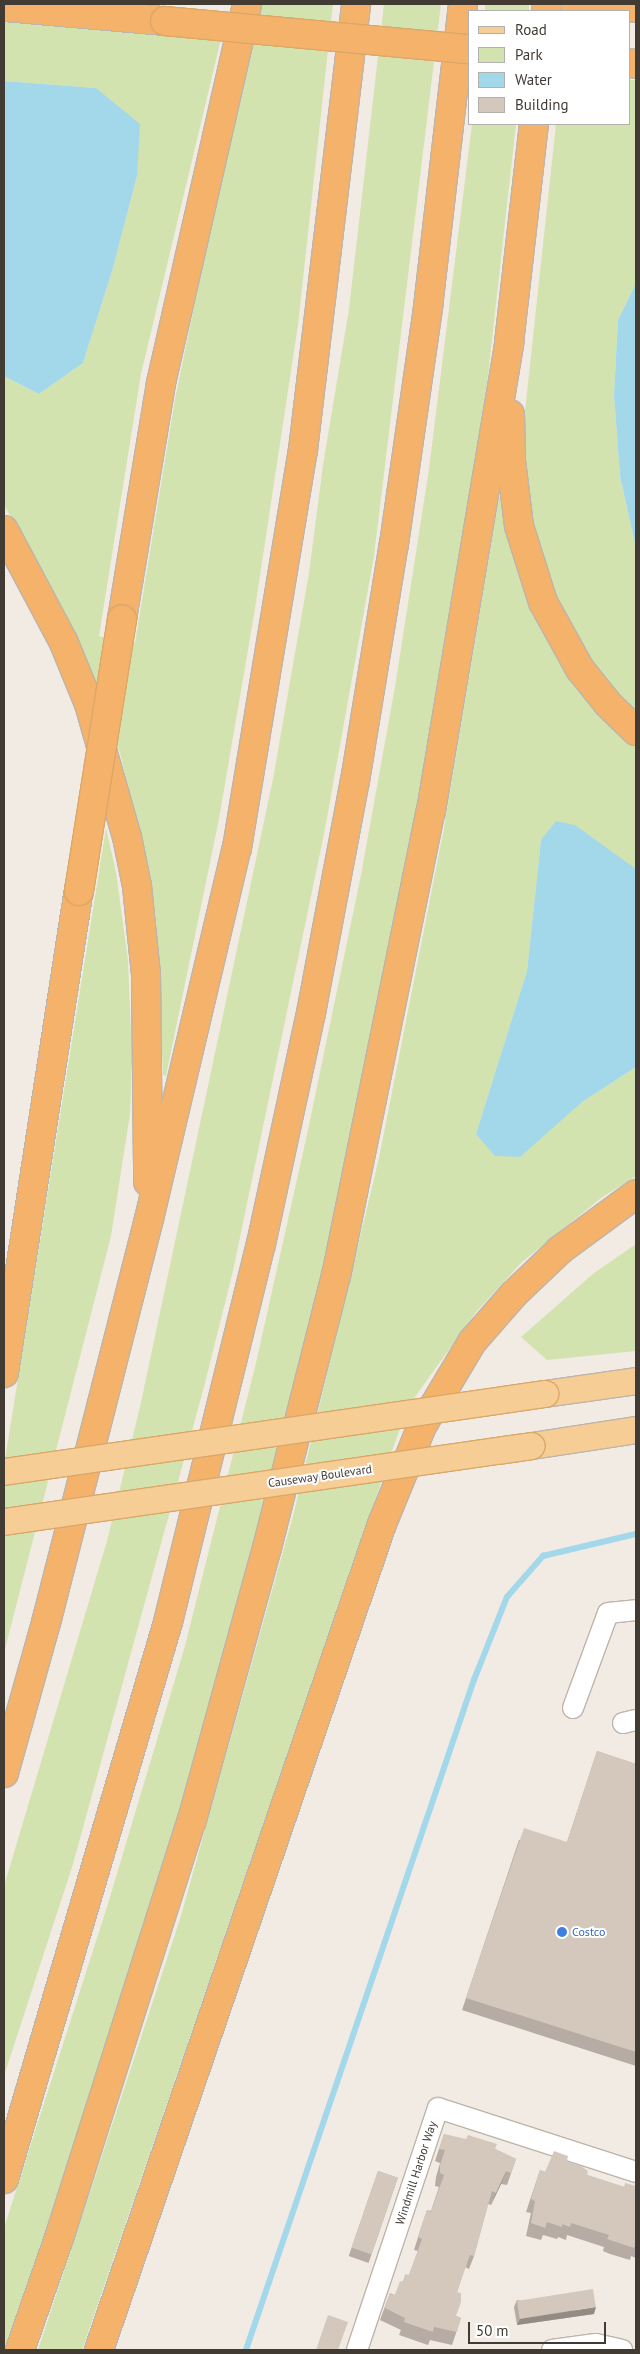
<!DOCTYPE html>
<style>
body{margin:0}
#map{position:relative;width:640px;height:2354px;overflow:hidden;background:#f1ebe4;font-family:"PT Sans",sans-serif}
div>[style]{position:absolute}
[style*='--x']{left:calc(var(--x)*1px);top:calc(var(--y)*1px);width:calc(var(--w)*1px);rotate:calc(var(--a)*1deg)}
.green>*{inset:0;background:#d3e3af;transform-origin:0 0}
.water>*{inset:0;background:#a3d8ea}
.stream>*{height:5.5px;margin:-2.75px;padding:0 2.75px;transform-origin:2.75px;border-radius:2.75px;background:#a3d8ea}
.roads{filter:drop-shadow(1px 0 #beb4aa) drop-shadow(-1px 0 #beb4aa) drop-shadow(0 1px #beb4aa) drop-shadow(0 -1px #beb4aa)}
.minor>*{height:20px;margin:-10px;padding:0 10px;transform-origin:10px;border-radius:10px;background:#fff}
.major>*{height:26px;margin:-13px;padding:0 13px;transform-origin:13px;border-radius:13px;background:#f7cd96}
.highway>*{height:28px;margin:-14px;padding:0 14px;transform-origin:14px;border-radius:14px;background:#f4b26b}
.bridges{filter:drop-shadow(1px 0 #dba768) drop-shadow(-1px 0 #dba768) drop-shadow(0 1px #dba768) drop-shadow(0 -1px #dba768)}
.major-bridge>*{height:26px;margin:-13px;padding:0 13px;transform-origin:13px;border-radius:13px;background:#f7cd96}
.highway-bridge>*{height:28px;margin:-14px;padding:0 14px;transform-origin:14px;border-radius:14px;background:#f4b26b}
.wall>*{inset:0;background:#b6aca3;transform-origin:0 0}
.shaded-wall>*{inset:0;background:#948c84}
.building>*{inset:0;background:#d4c8bd;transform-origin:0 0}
.dots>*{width:14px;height:14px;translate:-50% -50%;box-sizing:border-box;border:2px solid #fff;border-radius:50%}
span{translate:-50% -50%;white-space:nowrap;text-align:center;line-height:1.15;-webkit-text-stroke:4px #fff;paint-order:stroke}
.street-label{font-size:12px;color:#423b34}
.shop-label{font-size:12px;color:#366cbe}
.left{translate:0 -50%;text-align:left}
.frame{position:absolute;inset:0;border:5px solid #423b34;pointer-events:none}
.legend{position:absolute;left:468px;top:10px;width:162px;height:115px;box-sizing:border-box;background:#fff;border:1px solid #b3b1ae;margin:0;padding:6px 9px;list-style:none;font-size:15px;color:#423b34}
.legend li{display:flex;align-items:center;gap:10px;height:25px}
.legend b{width:25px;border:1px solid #b3b1ae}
.scale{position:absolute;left:468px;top:2322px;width:138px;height:22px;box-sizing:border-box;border:2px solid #423b34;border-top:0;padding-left:6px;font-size:15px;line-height:18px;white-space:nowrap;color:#423b34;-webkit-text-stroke:4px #fff;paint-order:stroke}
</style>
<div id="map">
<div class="green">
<div style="clip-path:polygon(262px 4px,333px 4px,298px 325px,254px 615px,219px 819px,166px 1076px,163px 1075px,156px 919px,149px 873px,120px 753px,65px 612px,4px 505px,4px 376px,39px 394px,83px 363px,113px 268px,137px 176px,96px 88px,4px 81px,4px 20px,221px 39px,141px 374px,99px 636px,135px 643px,175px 399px,214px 211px)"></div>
<div style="clip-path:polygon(384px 4px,441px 4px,374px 556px,325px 829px,233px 1271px,204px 1387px,73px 1864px,4px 2076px,4px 1886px,107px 1541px,140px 1407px,273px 779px,309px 573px,323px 465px,349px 309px)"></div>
<div style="left:485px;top:4px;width:44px;height:7px"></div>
<div style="clip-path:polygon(629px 80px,636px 80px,636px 283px,618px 320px,614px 395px,620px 476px,636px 548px,636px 719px,594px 674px,537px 563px,522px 439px,556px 124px,629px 124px)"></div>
<div style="clip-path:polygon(472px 124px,516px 124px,488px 376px,449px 643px,374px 1040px,302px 1361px,221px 1681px,110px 2054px,4px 2350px,4px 2228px,107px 1907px,185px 1646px,256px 1363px,308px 1130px,361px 875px,395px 687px,429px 469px)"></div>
<div style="clip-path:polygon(504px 496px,511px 539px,627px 737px,636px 745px,636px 869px,541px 840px,527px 971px,476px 1134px,582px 1102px,636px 1067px,636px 1176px,601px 1198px,522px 1262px,476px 1312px,407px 1408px,82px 2350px,38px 2350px,180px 1919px,293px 1516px,379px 1158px,444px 828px,499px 497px)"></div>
<div style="clip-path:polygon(106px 828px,116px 872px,128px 960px,132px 1061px,130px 1114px,111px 1236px,4px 1653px,4px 1466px)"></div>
<div style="clip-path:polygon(636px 1244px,636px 1351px,547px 1360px,521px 1337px,594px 1273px)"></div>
</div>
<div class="water">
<div style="clip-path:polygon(4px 81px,96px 88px,140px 124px,137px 176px,113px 268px,83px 363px,39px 394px,4px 376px)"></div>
<div style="clip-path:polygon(636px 283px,636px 548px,620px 476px,614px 395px,618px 320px)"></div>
<div style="clip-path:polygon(556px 821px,575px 825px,636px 869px,636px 1067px,582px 1102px,520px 1157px,495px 1156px,476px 1134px,527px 971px,541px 840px)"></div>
</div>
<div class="stream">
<div style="--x:246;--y:2350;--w:708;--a:-71.21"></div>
<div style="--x:474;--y:1680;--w:89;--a:-68.3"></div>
<div style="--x:507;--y:1597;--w:55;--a:-48.7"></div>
<div style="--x:543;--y:1556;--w:96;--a:-13.3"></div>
</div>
<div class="roads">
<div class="minor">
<div style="--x:573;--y:1708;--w:101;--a:-69.8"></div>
<div style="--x:608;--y:1613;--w:28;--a:-6"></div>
<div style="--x:623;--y:1723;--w:13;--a:-13"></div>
<div style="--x:357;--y:2350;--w:255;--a:-71.5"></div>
<div style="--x:438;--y:2108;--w:208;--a:17.9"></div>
<div style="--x:552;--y:2350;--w:44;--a:-7.8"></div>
<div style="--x:596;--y:2344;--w:27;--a:13"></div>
</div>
<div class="major">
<div style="--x:545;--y:1394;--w:92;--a:-8.1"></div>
<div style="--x:532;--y:1446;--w:105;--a:-8.7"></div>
</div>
<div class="highway">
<div style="--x:575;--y:4;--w:61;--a:3.8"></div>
<div style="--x:4;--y:7;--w:162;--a:5"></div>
<div style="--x:546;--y:11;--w:7;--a:-82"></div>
<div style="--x:629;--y:63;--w:7;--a:8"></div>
<div style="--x:510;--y:414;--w:47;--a:88.8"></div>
<div style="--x:511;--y:461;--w:65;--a:83"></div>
<div style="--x:519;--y:526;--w:80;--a:72.5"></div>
<div style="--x:543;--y:602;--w:77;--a:61.1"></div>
<div style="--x:580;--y:669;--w:45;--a:51.3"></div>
<div style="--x:608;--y:704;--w:39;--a:44"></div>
<div style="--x:4;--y:530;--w:128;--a:62"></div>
<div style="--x:64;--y:643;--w:66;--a:67.7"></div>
<div style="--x:89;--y:704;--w:138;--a:74.1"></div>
<div style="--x:127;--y:837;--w:50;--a:78.5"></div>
<div style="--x:137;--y:886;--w:88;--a:84.2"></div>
<div style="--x:146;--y:974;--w:208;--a:89.4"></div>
<div style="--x:122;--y:619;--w:239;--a:-80.6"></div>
<div style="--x:161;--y:383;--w:389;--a:-77.2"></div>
<div style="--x:4;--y:1373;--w:488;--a:-81.2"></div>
<div style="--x:4;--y:1773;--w:160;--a:-74.4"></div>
<div style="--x:47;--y:1619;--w:413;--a:-75.7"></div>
<div style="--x:149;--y:1219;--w:381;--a:-76.7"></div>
<div style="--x:237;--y:848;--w:403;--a:-80.6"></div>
<div style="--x:303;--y:450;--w:449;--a:-83.2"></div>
<div style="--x:4;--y:2179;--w:581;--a:-73.59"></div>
<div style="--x:168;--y:1622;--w:389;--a:-76.2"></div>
<div style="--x:261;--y:1244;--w:236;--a:-77.8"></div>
<div style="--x:311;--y:1013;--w:236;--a:-79.3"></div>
<div style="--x:355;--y:781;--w:240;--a:-80.7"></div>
<div style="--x:394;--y:544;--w:239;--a:-81.8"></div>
<div style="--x:428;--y:307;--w:305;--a:-83.4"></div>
<div style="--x:20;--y:2350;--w:125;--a:-70.8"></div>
<div style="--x:61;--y:2232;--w:432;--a:-72.4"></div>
<div style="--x:192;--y:1820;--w:282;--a:-74.6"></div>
<div style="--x:267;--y:1548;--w:281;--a:-75.8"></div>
<div style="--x:336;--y:1276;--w:475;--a:-78.5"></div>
<div style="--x:431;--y:811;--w:474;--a:-80.5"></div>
<div style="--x:509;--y:343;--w:220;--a:-83.5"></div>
<div style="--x:99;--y:2350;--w:873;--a:-71.09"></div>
<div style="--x:382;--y:1524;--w:106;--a:-67.8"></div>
<div style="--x:422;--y:1426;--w:98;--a:-59.2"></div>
<div style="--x:472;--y:1342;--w:64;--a:-48.8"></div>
<div style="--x:514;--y:1294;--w:64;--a:-43.7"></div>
<div style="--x:560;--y:1250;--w:94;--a:-36.4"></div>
</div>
</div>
<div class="bridges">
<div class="major-bridge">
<div style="--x:4;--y:1472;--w:547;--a:-8.2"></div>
<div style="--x:4;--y:1522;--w:533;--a:-8.19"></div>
</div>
<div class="highway-bridge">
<div style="--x:165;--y:21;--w:305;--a:5.3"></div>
<div style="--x:79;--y:891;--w:275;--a:-81"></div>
</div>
</div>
<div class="wall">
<div style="clip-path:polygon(597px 1751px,636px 1764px,636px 2066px,462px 2010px,519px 1840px,567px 1842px)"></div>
<div style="clip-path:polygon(444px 2134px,495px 2149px,516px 2159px,507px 2185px,501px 2184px,491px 2205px,488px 2204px,474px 2256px,469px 2269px,465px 2267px,457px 2292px,456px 2316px,461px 2318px,452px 2345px,430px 2340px,428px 2345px,399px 2335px,401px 2330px,380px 2320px,390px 2293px,395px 2295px,402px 2282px,409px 2275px,418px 2251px,414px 2250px,420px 2231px,427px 2210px,431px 2211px,439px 2187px,435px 2186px,436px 2177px,440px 2163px,435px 2161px)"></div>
<div style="clip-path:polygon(567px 2161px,587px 2175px,624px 2187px,636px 2186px,636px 2258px,631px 2256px,630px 2260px,610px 2254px,603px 2251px,604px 2247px,567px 2235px,566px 2240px,558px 2237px,557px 2239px,543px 2235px,541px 2240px,526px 2236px,531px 2213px,526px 2212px,540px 2170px,545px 2172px)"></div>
<div style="left:378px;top:2171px;width:21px;height:90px;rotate:19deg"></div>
<div style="clip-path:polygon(517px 2300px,594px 2314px,517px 2325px,514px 2307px)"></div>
</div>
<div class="shaded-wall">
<div style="clip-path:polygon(506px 2171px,501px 2184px,491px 2205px,496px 2193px)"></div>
<div style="clip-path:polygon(596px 2307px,594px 2314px,517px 2325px,520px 2319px)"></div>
</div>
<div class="building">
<div style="clip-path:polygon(597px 1751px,636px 1764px,636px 2052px,466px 1998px,524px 1828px,567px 1842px)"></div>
<div style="clip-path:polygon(444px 2134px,466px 2139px,468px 2135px,497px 2144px,495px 2149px,516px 2159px,511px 2173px,506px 2171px,496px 2193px,492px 2191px,474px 2256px,470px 2255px,457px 2292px,461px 2293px,461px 2302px,456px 2316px,461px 2318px,457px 2332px,434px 2327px,433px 2332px,404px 2322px,405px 2318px,385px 2308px,390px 2293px,395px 2295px,400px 2281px,403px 2282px,405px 2274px,409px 2275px,422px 2239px,418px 2237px,424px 2218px,427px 2210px,431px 2212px,444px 2175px,440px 2173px,440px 2165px,445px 2150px,439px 2149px)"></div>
<div style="clip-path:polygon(554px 2151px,568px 2156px,567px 2161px,581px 2166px,588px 2171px,587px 2175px,624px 2187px,625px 2183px,636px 2186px,636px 2244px,634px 2248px,607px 2239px,609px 2235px,571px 2223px,570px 2227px,562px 2224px,562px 2227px,547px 2222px,545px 2228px,531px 2223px,535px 2201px,531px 2199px,540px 2170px,545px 2172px)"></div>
<div style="left:378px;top:2171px;width:21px;height:81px;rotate:19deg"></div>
<div style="left:593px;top:2289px;width:18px;height:77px;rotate:81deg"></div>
<div style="clip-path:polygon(328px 2315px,348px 2322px,338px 2350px,316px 2350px)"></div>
</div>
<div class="dots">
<div style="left:562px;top:1932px;background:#3f7fe0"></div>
</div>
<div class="street-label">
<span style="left:320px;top:1476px;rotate:-8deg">Causeway Boulevard</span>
<span style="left:416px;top:2173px;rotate:-72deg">Windmill Harbor Way</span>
</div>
<div class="shop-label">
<span class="left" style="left:572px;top:1932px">Costco</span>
</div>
<div class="frame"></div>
<ul class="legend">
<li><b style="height:6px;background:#f7cd96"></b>Road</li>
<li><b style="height:14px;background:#d3e3af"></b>Park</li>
<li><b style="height:14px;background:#a3d8ea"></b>Water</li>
<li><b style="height:14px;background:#d4c8bd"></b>Building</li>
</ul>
<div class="scale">50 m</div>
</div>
